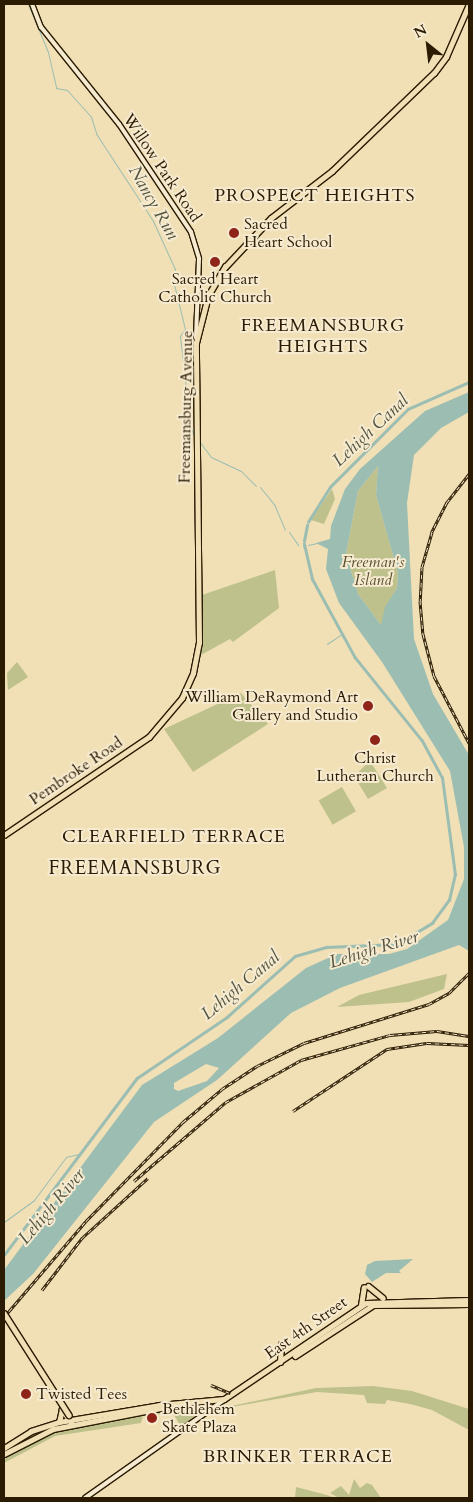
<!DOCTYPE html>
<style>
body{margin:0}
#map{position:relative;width:473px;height:1502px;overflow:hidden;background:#f1e0b6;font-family:Cardo,serif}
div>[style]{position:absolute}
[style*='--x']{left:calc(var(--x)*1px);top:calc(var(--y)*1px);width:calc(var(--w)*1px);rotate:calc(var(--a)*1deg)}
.green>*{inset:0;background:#bec18b;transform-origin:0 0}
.water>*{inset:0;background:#9bbdb2}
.stream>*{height:1px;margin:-0.5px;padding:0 0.5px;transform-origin:0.5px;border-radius:0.5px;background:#9bbdb2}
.canal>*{height:2.5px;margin:-1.25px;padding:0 1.25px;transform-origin:1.25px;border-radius:1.25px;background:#9bbdb2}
.roads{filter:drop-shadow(1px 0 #2b1b02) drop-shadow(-1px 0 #2b1b02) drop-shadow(0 1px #2b1b02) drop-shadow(0 -1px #2b1b02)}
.secondary>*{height:4px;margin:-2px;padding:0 2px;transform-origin:2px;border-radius:2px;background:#f6ebd0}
.primary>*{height:4.5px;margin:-2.25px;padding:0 2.25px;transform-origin:2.25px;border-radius:2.25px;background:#f1e0b6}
.trunk>*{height:5px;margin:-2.5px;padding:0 2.5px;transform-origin:2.5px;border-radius:2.5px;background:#f1e0b6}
.rail>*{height:3px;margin-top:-1.5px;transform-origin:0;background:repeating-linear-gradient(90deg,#f6ebd0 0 4px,#2b1b02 0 8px);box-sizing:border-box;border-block:1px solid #2b1b02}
.bridges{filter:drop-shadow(1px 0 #2b1b02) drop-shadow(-1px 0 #2b1b02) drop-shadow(0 1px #2b1b02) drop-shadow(0 -1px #2b1b02)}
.primary-bridge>*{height:4.5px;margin:-2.25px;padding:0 2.25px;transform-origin:2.25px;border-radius:2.25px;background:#f1e0b6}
.dots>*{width:14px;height:14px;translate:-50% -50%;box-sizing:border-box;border:2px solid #f6ebd0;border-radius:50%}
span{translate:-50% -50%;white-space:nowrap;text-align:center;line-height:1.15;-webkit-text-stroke:4px #f6ebd0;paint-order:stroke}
.street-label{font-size:16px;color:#2b1b02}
.poi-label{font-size:16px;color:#2b1b02}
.left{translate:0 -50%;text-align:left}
.right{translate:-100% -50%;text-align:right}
.park-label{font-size:16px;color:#574d2b;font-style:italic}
.neighbourhood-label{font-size:18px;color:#2b1b02;letter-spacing:1px}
.water-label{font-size:18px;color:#525440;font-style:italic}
.quarter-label{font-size:19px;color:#2b1b02;letter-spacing:1px}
.frame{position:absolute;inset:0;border:5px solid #2b1b02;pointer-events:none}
.north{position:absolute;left:403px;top:20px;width:50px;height:50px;-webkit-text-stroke:4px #f6ebd0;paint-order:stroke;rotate:331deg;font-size:14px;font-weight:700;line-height:20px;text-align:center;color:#2b1b02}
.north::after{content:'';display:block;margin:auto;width:18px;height:22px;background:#2b1b02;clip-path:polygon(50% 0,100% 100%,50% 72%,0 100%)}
</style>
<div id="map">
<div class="green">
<div style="clip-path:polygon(378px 466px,376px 495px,398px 573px,397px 588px,385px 608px,385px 623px,381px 625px,358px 594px,346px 554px,358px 491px)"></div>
<div style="clip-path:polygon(332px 489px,335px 499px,324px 524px,311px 520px)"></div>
<div style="clip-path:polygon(275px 570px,279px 608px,233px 642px,230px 639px,201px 655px,202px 595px)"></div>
<div style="clip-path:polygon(17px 662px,28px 677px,8px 690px,7px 673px)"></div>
<div style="clip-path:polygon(241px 693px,268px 724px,193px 772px,164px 729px)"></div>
<div style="clip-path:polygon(370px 761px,387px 788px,368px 799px,354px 776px)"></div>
<div style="left:342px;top:787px;width:28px;height:27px;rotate:60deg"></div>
<div style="clip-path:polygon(447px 974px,444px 989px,409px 1002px,337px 1007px,359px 995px)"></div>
<div style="clip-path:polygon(373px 1386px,412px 1391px,469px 1409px,469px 1430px,432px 1410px,410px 1404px,387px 1400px,385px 1404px,367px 1403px,364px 1395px,317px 1392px,197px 1413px,182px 1429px,173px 1413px,143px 1416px,141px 1423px,55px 1436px,4px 1463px,4px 1456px,21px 1444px,65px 1427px,154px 1411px,236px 1405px,316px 1388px)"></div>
<div style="clip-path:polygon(354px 1479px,360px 1488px,367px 1483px,372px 1485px,381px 1498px,339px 1498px,330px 1493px,341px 1486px,349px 1495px)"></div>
<div style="clip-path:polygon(296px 1487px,327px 1495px,335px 1498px,295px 1498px)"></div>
</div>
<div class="water">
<div style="clip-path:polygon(evenodd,469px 392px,469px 412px,441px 428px,414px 455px,407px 503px,414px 639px,433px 694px,469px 755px,469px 951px,459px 945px,340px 988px,291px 1013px,217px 1080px,154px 1122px,33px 1274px,4px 1301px,4px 1270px,142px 1085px,218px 1038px,306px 968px,337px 954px,389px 954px,407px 949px,448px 920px,464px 879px,464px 847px,450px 771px,382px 662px,339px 603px,326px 569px,328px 549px,316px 543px,330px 539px,331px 526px,345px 489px,360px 469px,425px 411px,469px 392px,378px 466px,376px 495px,398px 573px,397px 588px,385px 607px,381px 625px,358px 594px,346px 554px,358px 491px,378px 466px,469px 392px,206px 1064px,219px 1068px,207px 1081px,178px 1091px,174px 1089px,174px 1083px,206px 1064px)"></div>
<div style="clip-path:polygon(413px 1259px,399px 1271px,401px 1273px,386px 1273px,372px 1282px,365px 1274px,367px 1265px,375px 1261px)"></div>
</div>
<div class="stream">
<div style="--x:28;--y:4;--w:52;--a:67.4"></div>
<div style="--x:48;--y:52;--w:37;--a:77"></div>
<div style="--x:56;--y:88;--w:11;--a:10"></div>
<div style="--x:67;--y:90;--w:36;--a:48"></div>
<div style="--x:91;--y:117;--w:19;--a:72"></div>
<div style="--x:97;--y:135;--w:103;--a:56.9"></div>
<div style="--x:153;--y:221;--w:53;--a:65.4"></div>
<div style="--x:175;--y:269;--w:15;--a:94"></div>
<div style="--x:174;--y:284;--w:46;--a:76.3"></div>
<div style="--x:185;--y:329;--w:9;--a:126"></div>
<div style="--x:180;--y:336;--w:52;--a:83.4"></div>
<div style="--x:186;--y:388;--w:24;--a:95"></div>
<div style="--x:184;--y:412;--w:28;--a:67"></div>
<div style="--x:199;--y:441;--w:20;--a:53"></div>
<div style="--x:211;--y:457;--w:33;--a:25"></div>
<div style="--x:241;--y:471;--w:21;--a:45"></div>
<div style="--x:260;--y:487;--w:22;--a:51"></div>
<div style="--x:274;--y:504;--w:28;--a:67"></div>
<div style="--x:289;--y:532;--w:16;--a:55"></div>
<div style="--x:308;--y:545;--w:9;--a:-13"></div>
<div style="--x:303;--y:547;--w:3;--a:-45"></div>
<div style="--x:327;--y:644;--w:18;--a:-34"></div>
<div style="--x:4;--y:1222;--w:37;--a:-36"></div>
<div style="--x:34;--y:1200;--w:54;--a:-53.3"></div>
<div style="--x:66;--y:1157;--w:13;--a:-13"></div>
</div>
<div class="canal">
<div style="--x:308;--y:522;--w:41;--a:-57.8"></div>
<div style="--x:330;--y:487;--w:110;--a:-45"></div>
<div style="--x:408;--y:409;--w:67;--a:-23.9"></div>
<div style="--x:304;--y:541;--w:16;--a:-79"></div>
<div style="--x:4;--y:1255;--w:221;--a:-53.1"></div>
<div style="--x:137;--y:1078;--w:109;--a:-34.1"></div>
<div style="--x:227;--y:1017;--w:91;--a:-41.9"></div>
<div style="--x:295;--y:956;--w:32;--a:-16"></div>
<div style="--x:326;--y:947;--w:71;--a:-2.4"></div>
<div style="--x:397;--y:944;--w:41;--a:-31"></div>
<div style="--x:432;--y:923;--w:29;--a:-54"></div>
<div style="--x:449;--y:900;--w:26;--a:-77"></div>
<div style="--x:455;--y:875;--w:98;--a:-97.6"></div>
<div style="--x:442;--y:778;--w:42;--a:-118.4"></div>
<div style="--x:422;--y:741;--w:107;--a:-128.9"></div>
<div style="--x:355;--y:658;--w:90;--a:-118.6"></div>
<div style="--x:312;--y:579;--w:36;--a:-103"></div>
</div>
<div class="roads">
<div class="secondary">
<div style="--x:32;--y:4;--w:25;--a:69"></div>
<div style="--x:41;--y:27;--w:124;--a:51.2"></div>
<div style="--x:119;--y:124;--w:130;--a:56.3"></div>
<div style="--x:191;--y:232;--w:28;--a:73"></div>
<div style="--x:199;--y:259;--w:79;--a:92.2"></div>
<div style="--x:85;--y:1498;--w:175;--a:-35.2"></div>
</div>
<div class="primary">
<div style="--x:4;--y:835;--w:175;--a:-34.1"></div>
<div style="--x:149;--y:737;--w:51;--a:-49.8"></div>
<div style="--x:182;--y:698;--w:27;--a:-66"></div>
<div style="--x:193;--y:673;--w:31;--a:-79"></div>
<div style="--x:199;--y:643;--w:300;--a:-90.6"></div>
<div style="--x:196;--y:343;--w:49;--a:-75.7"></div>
<div style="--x:208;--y:296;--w:34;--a:-60"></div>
<div style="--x:225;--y:267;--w:67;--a:-46.8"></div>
<div style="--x:271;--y:218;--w:77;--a:-37.6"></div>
<div style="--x:332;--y:171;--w:141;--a:-43.9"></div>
<div style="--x:434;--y:73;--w:20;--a:-53"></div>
<div style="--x:446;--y:57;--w:58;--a:-66.5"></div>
<div style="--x:62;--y:1409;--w:18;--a:56"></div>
</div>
<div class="trunk">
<div style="--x:368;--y:1286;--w:19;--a:39"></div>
<div style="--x:361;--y:1305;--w:18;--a:-81"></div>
<div style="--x:295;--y:1356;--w:93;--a:-33.2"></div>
<div style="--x:373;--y:1305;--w:96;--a:-0.6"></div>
<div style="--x:280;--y:1362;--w:18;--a:-87"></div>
<div style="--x:59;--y:1422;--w:13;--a:-77"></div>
<div style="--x:4;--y:1448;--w:32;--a:-32"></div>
<div style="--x:31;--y:1431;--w:29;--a:-18"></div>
<div style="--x:59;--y:1422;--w:101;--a:-9.6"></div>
<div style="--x:159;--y:1405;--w:65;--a:-5.3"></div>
<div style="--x:224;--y:1399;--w:171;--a:-34.1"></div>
<div style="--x:366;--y:1303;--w:103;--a:-1.7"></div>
<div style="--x:4;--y:1454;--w:55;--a:-27"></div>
<div style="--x:53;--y:1429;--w:115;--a:-11"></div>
</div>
</div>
<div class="rail">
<div style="--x:469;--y:474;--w:36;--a:128"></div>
<div style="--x:447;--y:502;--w:34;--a:117"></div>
<div style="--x:432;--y:532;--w:36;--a:106"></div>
<div style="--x:422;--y:567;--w:34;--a:93"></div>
<div style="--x:420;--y:601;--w:33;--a:85"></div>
<div style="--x:423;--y:634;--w:43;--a:75.3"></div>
<div style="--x:434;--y:676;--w:76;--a:62.4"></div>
<div style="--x:293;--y:1111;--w:113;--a:-33.4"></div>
<div style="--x:387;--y:1049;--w:40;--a:-8.5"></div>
<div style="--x:427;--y:1043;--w:42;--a:2.7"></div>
<div style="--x:134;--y:1181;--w:121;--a:-40.7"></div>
<div style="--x:226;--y:1102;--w:86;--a:-29.2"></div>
<div style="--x:301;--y:1060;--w:92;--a:-15.7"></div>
<div style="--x:390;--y:1035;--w:47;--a:-4.9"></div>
<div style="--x:437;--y:1031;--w:32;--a:9"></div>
<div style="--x:42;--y:1290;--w:66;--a:-52.4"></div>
<div style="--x:82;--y:1238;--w:89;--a:-42.3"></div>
<div style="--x:4;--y:1317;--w:126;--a:-49.5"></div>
<div style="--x:86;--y:1221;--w:139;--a:-45.6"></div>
<div style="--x:183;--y:1122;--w:51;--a:-40.2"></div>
<div style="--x:222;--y:1089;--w:42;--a:-33.3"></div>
<div style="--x:257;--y:1066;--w:52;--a:-26.1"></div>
<div style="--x:304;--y:1043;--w:131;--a:-17.3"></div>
<div style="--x:429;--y:1004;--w:23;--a:-29"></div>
<div style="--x:449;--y:993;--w:28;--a:-45"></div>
<div style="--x:211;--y:1385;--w:21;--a:23"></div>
</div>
<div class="bridges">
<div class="primary-bridge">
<div style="--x:4;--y:1313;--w:121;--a:57.5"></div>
</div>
</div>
<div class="dots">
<div style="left:234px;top:233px;background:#8f2418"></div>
<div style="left:215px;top:262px;background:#8f2418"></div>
<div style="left:368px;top:706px;background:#8f2418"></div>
<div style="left:375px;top:740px;background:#8f2418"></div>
<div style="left:26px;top:1394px;background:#8f2418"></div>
<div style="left:152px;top:1418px;background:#8f2418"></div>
</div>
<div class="street-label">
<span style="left:162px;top:168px;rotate:56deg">Willow Park Road</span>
<span style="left:186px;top:407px;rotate:-89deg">Freemansburg Avenue</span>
<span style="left:76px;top:771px;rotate:-34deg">Pembroke Road</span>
<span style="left:306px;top:1328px;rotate:-35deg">East 4th Street</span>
</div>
<div class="poi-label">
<span class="left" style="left:244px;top:233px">Sacred<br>Heart School</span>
<span style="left:215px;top:288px">Sacred Heart<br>Catholic Church</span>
<span class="right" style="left:358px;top:706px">William DeRaymond Art<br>Gallery and Studio</span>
<span style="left:375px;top:767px">Christ<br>Lutheran Church</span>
<span class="left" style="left:36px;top:1394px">Twisted Tees</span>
<span class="left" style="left:162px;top:1418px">Bethlehem<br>Skate Plaza</span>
</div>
<div class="park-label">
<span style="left:373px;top:571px">Freeman's<br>Island</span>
</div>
<div class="neighbourhood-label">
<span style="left:315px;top:196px">PROSPECT HEIGHTS</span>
<span style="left:323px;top:337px">FREEMANSBURG<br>HEIGHTS</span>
<span style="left:174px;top:837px">CLEARFIELD TERRACE</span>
<span style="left:298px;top:1457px">BRINKER TERRACE</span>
</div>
<div class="water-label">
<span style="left:153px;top:203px;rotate:60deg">Nancy Run</span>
<span style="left:371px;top:431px;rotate:-43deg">Lehigh Canal</span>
<span style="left:374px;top:950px;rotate:-17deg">Lehigh River</span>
<span style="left:241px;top:986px;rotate:-40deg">Lehigh Canal</span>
<span style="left:52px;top:1207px;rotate:-50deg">Lehigh River</span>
</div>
<div class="quarter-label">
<span style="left:135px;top:869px">FREEMANSBURG</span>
</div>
<div class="frame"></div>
<div class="north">N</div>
</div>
